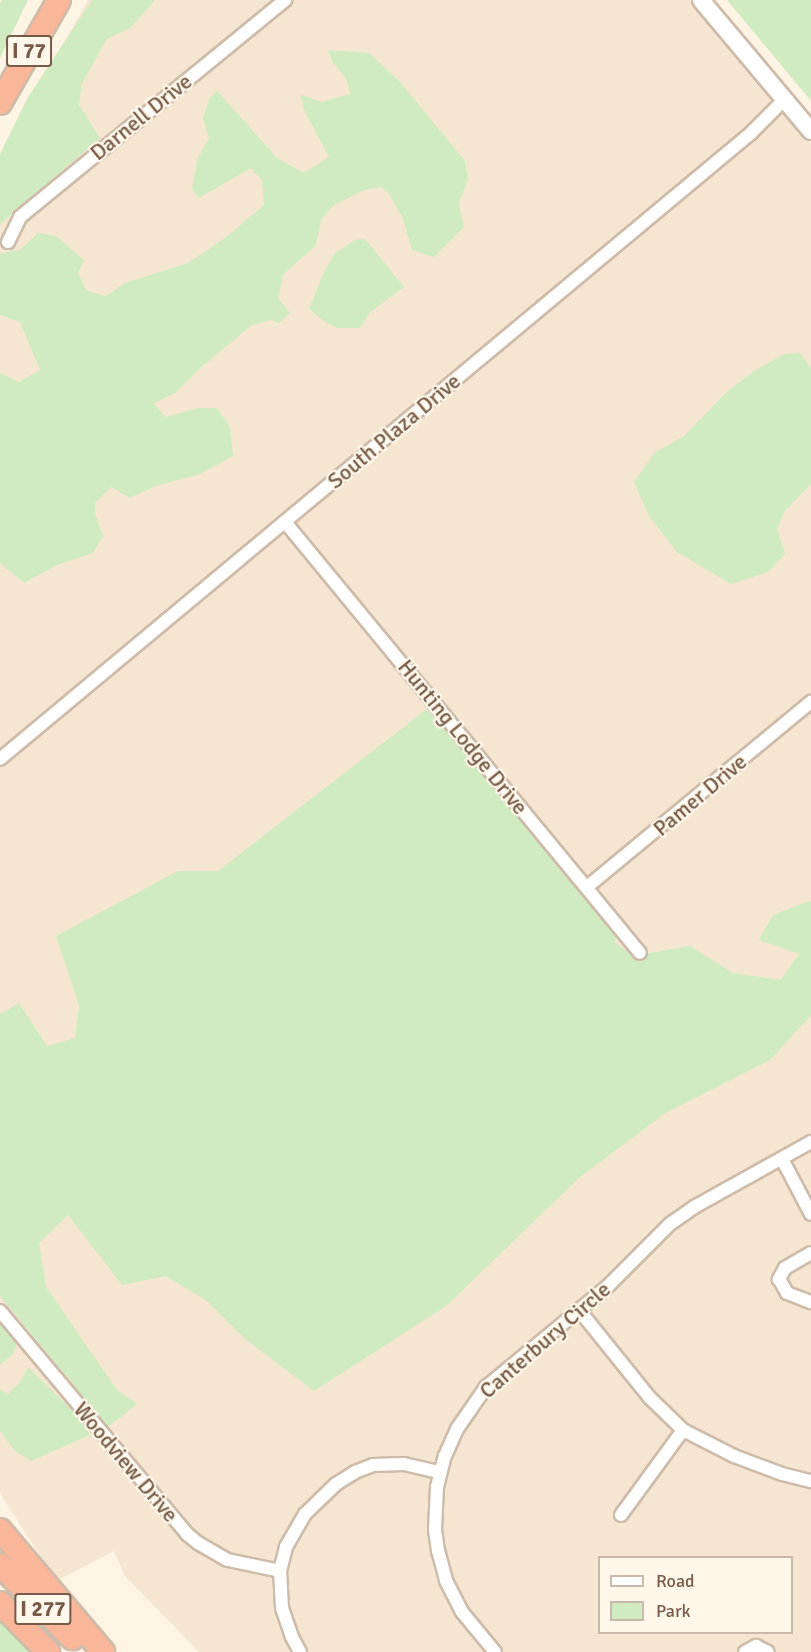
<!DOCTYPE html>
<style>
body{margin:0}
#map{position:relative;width:811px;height:1652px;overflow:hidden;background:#fdf4e3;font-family:Signika,sans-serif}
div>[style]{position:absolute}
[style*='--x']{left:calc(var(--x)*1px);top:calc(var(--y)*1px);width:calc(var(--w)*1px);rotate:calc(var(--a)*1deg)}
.residential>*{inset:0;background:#f5e6d2}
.green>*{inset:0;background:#d0ebc1}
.roads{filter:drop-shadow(2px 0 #cebcaa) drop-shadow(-2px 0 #cebcaa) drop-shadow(0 2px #cebcaa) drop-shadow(0 -2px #cebcaa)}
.street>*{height:12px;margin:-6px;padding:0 6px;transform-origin:6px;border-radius:6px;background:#fff}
.secondary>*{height:16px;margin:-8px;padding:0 8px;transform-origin:8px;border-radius:8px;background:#fff}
.highway>*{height:22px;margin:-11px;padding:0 11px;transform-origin:11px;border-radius:11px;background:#f9b699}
span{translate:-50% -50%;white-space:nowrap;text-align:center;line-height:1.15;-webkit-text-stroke:4.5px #fff8ea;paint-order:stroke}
.shield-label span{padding:2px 4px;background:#fff8ea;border:2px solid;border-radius:4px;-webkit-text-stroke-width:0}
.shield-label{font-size:21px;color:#765b48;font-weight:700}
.street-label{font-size:22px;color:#765b48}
.legend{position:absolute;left:598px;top:1556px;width:195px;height:78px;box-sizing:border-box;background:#fff8ea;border:2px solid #c8b9a9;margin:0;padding:8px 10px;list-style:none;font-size:18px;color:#765b48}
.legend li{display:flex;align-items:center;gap:12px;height:30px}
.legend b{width:30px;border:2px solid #c8b9a9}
</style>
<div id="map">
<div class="residential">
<div style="clip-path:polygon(evenodd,88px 0,690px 0,811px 144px,811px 1652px,199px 1652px,124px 1575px,114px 1551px,56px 1581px,0 1493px,0 158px,88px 0,600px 1558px,792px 1558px,792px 1632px,600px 1632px,600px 1558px)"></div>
</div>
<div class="green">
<div style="clip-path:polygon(2px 0,28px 0,0 58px,0 3px)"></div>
<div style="clip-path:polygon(92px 0,155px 0,130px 28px,107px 39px,82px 83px,79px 105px,100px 138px,0 224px,0 154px,28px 97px)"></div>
<div style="clip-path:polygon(727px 0,811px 0,811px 101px)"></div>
<div style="clip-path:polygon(328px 50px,369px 53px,400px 82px,465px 161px,468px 179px,459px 203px,464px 227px,434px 257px,412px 250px,403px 219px,390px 195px,381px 187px,364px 190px,334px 205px,321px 219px,316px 245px,283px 275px,278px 298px,290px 313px,279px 323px,271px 320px,252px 325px,199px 369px,175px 393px,154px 403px,165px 417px,199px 408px,217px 408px,230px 427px,233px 456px,198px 475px,155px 486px,130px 498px,111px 487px,95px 503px,95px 514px,103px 536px,93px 553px,57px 565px,24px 583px,0 563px,0 373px,19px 382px,40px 370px,20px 322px,0 315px,0 253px,20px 250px,38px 233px,56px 236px,84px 260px,78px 273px,87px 291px,106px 296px,125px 283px,188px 263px,225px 238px,264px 205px,262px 181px,251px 168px,199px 198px,192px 189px,197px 159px,209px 139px,203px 118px,209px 99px,217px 91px,277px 158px,304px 173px,329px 157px,304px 110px,301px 95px,322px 102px,350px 94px,347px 80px,332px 61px)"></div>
<div style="clip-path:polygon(365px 239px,404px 287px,370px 312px,360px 328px,337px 328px,325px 322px,309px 309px,324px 272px,335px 253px,355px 240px)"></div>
<div style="clip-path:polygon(800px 353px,811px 368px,811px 484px,785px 511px,777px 529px,785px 554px,768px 572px,731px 584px,677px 552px,649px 516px,634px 482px,655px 452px,683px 437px,729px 390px,757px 369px,785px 354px)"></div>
<div style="clip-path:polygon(427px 709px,617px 931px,615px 942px,632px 956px,690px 946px,733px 973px,781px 980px,799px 954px,759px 940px,773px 915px,809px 901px,811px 902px,811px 1015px,770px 1060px,667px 1112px,580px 1177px,446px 1306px,314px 1391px,244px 1338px,207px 1301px,166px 1276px,122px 1285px,68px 1215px,39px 1243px,46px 1287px,117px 1390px,137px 1404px,108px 1427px,0 1296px,0 1014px,19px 1003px,47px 1046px,75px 1038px,79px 1005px,56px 936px,178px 871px,218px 871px)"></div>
<div style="clip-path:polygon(0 1322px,17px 1342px,13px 1354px,0 1365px)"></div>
<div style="clip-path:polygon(28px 1367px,80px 1418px,90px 1435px,31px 1461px,15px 1451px,0 1431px,0 1389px,8px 1394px,21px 1381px)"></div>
<div style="clip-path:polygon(0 1612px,39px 1652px,0 1652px)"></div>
</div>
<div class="roads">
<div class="street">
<div style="--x:8;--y:242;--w:28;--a:-64"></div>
<div style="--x:20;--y:217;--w:343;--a:-39.3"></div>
<div style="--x:285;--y:522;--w:558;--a:50.52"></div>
<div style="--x:0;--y:759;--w:978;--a:-39.81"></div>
<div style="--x:751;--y:133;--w:48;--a:-45"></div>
<div style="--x:587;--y:887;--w:291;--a:-39.6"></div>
<div style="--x:782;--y:1159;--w:62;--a:62.2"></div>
<div style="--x:811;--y:1253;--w:30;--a:150"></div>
<div style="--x:785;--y:1268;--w:13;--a:119"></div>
<div style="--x:779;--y:1279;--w:16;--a:60"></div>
<div style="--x:787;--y:1293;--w:26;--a:21"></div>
<div style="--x:579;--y:1310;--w:113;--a:51.1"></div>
<div style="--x:650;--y:1398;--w:46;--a:44.1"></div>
<div style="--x:683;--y:1430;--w:57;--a:27"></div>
<div style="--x:734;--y:1456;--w:51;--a:20.6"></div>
<div style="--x:782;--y:1474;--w:30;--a:14"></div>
<div style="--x:0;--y:1311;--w:291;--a:50"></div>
<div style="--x:187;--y:1534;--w:14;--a:39"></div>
<div style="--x:198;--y:1543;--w:34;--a:30"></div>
<div style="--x:228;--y:1560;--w:53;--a:11.9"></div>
<div style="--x:621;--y:1515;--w:105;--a:-53.9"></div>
<div style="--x:300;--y:1652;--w:17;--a:-118"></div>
<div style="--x:292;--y:1637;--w:31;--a:-109"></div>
<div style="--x:282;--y:1608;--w:37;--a:-93"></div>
<div style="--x:280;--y:1571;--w:25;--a:-76"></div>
<div style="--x:286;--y:1547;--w:38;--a:-60"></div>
<div style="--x:305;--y:1514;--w:43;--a:-44.1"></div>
<div style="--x:336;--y:1484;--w:22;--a:-32"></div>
<div style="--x:355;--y:1472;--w:19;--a:-21"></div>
<div style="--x:373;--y:1465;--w:31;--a:-2"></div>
<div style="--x:404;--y:1464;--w:37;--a:13"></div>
<div style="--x:495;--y:1652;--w:52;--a:-129.5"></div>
<div style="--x:462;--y:1612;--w:36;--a:-117"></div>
<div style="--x:446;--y:1580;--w:30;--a:-105"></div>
<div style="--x:438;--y:1551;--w:22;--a:-98"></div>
<div style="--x:435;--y:1529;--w:42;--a:-87.3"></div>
<div style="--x:437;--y:1487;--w:32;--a:-76"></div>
<div style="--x:445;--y:1456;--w:30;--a:-66"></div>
<div style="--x:457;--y:1429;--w:51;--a:-55.4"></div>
<div style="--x:486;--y:1387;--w:157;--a:-39.6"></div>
<div style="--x:607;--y:1287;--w:89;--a:-45"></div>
<div style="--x:670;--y:1224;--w:29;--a:-35"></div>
<div style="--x:694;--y:1207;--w:134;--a:-29.1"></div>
<div style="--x:745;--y:1652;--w:13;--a:-29"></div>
<div style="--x:756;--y:1646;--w:13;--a:27"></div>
</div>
<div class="secondary">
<div style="--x:701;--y:0;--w:171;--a:50"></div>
</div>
<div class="highway">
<div style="--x:0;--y:103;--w:119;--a:-60.2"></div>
<div style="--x:0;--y:1530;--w:160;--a:49.8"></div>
<div style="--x:0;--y:1565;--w:103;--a:45.4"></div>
<div style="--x:0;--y:1603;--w:69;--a:45.6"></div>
</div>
</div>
<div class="shield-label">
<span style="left:29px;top:51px">I 77</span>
<span style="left:43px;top:1609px">I 277</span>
</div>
<div class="street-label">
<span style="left:141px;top:117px;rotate:-39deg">Darnell Drive</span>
<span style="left:394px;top:431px;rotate:-40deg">South Plaza Drive</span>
<span style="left:463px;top:737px;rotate:51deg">Hunting Lodge Drive</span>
<span style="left:700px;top:795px;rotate:-40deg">Pamer Drive</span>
<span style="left:545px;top:1340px;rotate:-41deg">Canterbury Circle</span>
<span style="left:126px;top:1462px;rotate:50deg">Woodview Drive</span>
</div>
<ul class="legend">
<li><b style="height:8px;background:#fff"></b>Road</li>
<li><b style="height:16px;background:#d0ebc1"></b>Park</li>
</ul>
</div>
